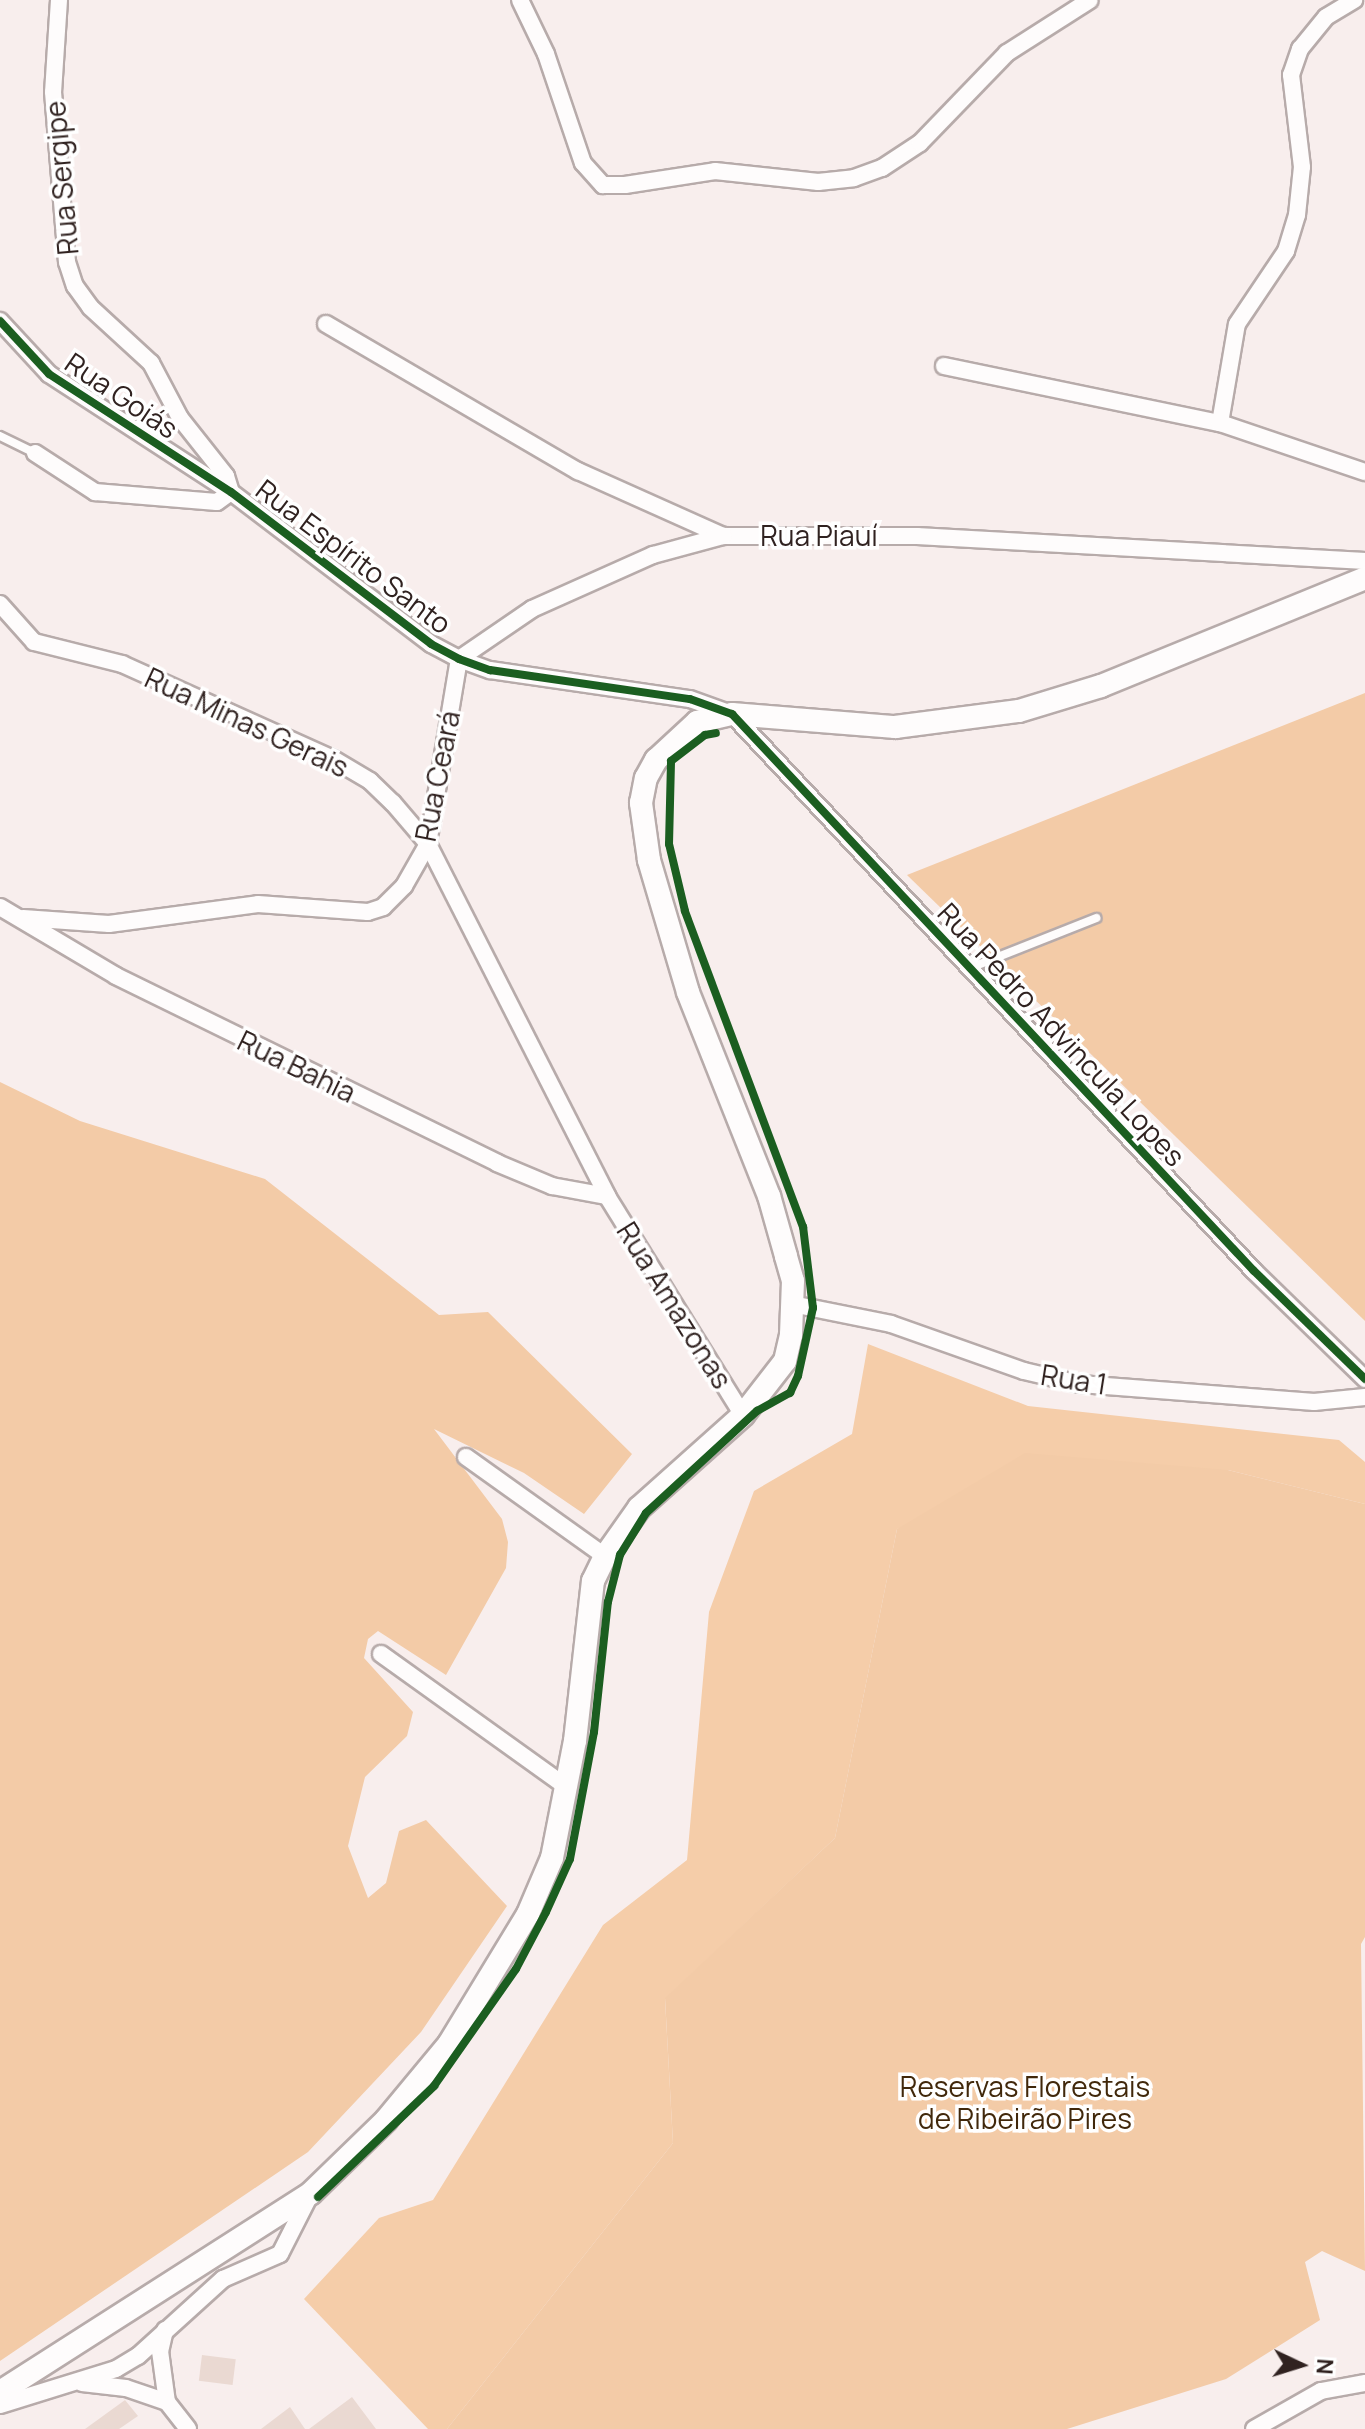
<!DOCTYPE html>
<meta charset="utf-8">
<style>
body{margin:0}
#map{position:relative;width:1365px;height:2429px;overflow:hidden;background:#f8eeed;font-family:Manrope,sans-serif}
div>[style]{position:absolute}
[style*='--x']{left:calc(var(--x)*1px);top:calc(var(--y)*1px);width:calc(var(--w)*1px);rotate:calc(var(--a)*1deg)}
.green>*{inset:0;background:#f5cda9}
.forest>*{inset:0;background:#f3cba7}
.building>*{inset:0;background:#ead9d2;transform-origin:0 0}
.roads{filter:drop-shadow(2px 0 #b7abaa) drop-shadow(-2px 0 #b7abaa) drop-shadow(0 2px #b7abaa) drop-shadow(0 -2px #b7abaa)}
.lane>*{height:8px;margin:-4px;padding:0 4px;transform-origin:4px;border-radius:4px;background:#fefcfc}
.street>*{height:16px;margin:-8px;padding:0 8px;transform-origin:8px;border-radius:8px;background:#fefcfc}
.secondary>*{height:22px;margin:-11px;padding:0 11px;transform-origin:11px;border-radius:11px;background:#fefcfc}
.cycleway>*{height:8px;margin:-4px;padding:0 4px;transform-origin:4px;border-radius:4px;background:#1b5e20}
span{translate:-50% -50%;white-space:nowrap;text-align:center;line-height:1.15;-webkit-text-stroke:7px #fff;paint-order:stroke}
.street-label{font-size:28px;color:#302220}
.park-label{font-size:28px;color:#41280b}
.north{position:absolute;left:1261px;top:2325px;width:80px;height:80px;-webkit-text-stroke:6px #fff;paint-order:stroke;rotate:94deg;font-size:22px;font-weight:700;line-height:32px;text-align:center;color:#302220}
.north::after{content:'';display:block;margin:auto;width:28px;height:36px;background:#302220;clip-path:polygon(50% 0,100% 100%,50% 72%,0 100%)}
</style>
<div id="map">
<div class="green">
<div style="clip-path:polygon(868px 1344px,1028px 1406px,1339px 1440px,1365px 1462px,1365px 1504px,1228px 1470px,897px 1529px,835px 1838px,665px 1999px,673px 2143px,447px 2429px,428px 2429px,304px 2299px,379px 2218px,433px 2200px,603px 1925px,687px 1860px,709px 1612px,754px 1491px,852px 1434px)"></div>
</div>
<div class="forest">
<div style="clip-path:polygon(1365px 693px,1365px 1321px,907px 875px)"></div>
<div style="clip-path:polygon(0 1082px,80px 1121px,265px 1179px,439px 1315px,488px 1312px,632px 1454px,584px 1514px,524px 1473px,434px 1429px,502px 1519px,508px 1542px,506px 1568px,446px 1675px,378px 1631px,368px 1639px,364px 1658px,413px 1712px,407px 1736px,365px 1777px,348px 1846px,368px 1898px,386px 1883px,399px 1831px,426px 1820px,507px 1906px,421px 2032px,308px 2152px,0 2361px)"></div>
<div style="clip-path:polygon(1025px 1453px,1228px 1470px,1365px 1504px,1365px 1937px,1361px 1944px,1365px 2271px,1322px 2251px,1305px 2262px,1320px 2320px,1226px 2379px,1067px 2429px,447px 2429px,673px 2143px,665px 1998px,835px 1838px,897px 1529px)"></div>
</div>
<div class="building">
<div style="left:202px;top:2355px;width:34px;height:26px;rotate:7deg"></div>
<div style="clip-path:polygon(352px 2397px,376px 2429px,309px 2429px)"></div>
<div style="clip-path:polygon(125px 2400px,138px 2416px,119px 2429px,85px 2429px)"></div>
<div style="clip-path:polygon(290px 2407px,305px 2429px,261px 2429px)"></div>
</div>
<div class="roads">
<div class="lane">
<div style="--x:0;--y:436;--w:39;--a:26"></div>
<div style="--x:970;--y:968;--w:136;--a:-21.6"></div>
</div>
<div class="street">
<div style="--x:59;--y:0;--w:92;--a:93.7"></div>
<div style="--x:53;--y:92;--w:171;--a:85.3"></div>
<div style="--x:67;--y:262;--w:25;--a:72"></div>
<div style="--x:75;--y:286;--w:26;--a:54"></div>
<div style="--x:90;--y:307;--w:83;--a:42.6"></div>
<div style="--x:151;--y:363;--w:62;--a:62.2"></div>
<div style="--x:180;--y:418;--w:74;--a:51.6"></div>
<div style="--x:226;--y:476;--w:17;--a:73"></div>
<div style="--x:520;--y:0;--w:60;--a:64.3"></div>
<div style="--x:546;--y:54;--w:115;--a:71.3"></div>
<div style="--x:583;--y:163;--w:30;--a:48"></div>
<div style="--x:603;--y:185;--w:22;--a:0"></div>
<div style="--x:625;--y:185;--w:91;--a:-8.8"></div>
<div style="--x:715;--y:171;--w:104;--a:6.1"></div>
<div style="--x:818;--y:182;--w:36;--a:-6"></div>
<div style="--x:854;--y:178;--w:30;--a:-20"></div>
<div style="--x:882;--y:168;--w:45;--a:-33.3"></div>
<div style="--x:920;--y:143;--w:125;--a:-46"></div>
<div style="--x:1007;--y:53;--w:98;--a:-32.6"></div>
<div style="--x:0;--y:321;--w:72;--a:47.2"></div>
<div style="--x:49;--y:374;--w:217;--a:33"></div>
<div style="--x:231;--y:492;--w:251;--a:37.2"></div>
<div style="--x:431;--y:644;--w:32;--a:28"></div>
<div style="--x:459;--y:659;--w:33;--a:20"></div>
<div style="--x:490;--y:670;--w:202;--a:8.3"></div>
<div style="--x:690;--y:699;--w:45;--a:19.7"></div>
<div style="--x:732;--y:714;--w:763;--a:46.86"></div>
<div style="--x:1254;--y:1271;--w:155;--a:44.2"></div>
<div style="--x:326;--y:324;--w:292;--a:30.3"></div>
<div style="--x:578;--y:471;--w:159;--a:24.1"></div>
<div style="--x:723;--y:536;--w:194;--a:0"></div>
<div style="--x:917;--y:536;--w:449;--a:3.2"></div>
<div style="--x:944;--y:366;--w:282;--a:11.7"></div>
<div style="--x:1220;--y:423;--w:153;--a:18.7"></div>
<div style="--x:1220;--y:423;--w:100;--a:-80.3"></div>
<div style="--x:1237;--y:324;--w:88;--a:-56.1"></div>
<div style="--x:1286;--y:251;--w:38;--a:-73"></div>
<div style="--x:1297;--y:215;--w:48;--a:-84.1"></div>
<div style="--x:1302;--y:167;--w:93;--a:-96.8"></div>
<div style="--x:1291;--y:75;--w:28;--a:-71"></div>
<div style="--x:1300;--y:49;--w:41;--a:-50.9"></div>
<div style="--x:1326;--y:17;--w:33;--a:-31"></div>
<div style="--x:35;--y:453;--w:72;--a:33"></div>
<div style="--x:95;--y:492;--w:122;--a:4.7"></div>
<div style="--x:217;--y:502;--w:17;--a:-36"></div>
<div style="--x:0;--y:604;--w:51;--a:48.2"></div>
<div style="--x:34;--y:642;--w:91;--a:14"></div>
<div style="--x:122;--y:664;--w:231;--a:24.2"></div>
<div style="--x:333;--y:759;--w:43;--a:30.7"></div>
<div style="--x:370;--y:781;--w:32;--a:44"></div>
<div style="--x:393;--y:803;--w:54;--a:49.5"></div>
<div style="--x:428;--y:844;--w:395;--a:63"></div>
<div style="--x:607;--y:1196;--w:258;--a:58.2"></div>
<div style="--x:0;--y:907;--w:135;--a:30.7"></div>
<div style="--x:116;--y:976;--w:424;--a:26.1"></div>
<div style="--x:497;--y:1163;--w:60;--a:22.7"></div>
<div style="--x:552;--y:1186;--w:56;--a:10.3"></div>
<div style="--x:23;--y:918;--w:86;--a:4"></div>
<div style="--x:109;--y:924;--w:150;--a:-7.6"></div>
<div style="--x:258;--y:904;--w:110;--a:4.2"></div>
<div style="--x:368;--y:912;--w:16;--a:-18"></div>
<div style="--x:383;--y:907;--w:30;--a:-45"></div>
<div style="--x:404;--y:886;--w:48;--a:-60.3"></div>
<div style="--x:428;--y:844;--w:188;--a:-80.5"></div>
<div style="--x:459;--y:659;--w:88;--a:-34.4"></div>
<div style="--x:532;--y:609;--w:133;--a:-24.1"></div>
<div style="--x:653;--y:555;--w:73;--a:-15.2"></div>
<div style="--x:792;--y:1304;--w:101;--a:11.4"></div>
<div style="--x:891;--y:1324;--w:141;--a:19.5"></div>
<div style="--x:1024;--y:1371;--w:57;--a:13.1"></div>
<div style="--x:1080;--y:1384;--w:235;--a:4.4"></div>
<div style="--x:1314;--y:1402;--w:51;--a:-5.6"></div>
<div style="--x:466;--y:1457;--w:171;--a:35.5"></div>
<div style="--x:381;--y:1654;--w:225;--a:35.6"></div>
<div style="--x:165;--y:2330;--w:22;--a:103"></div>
<div style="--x:160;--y:2351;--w:51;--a:82.2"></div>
<div style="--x:167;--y:2402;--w:34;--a:52"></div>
<div style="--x:82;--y:2383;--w:44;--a:6.5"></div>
<div style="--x:126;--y:2388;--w:43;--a:18.9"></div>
<div style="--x:0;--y:2405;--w:121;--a:-17.2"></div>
<div style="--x:116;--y:2369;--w:26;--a:-31"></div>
<div style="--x:138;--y:2356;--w:115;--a:-42.2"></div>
<div style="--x:223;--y:2279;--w:62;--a:-23.7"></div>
<div style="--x:280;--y:2254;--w:68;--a:-63.1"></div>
<div style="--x:1254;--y:2429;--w:77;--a:-29.6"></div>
<div style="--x:1321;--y:2391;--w:45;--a:-10.3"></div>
</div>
<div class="secondary">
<div style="--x:0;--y:2392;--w:369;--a:-32.6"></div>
<div style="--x:311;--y:2193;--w:105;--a:-44.2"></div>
<div style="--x:386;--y:2120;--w:99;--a:-50.3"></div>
<div style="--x:449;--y:2044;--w:152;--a:-58.7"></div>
<div style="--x:528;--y:1914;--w:61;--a:-66.8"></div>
<div style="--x:552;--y:1858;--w:119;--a:-78.9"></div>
<div style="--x:575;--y:1741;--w:161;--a:-83.6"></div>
<div style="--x:593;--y:1581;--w:28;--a:-64"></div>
<div style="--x:605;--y:1556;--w:59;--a:-54.7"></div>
<div style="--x:639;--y:1508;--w:140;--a:-41.8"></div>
<div style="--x:743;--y:1415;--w:68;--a:-52.1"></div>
<div style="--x:785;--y:1361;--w:27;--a:-77"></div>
<div style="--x:791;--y:1335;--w:54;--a:-87.9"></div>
<div style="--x:793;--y:1281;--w:26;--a:-106"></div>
<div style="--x:786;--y:1256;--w:62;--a:-105.8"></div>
<div style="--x:769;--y:1196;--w:219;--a:-111.7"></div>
<div style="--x:688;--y:992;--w:138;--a:-106.5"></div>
<div style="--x:649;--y:860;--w:58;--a:-98"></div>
<div style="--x:641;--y:803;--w:25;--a:-79"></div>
<div style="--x:646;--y:778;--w:21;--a:-61"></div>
<div style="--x:656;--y:760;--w:56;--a:-42.8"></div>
<div style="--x:697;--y:722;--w:36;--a:-13"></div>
<div style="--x:732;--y:714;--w:164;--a:4.6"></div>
<div style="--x:895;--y:727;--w:125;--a:-7.4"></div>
<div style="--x:1019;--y:711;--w:86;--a:-17"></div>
<div style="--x:1101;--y:686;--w:285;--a:-22.2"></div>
</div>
</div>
<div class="cycleway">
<div style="--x:0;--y:321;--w:72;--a:47.2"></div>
<div style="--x:49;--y:374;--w:217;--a:33"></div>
<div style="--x:231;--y:492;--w:251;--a:37.2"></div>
<div style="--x:431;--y:644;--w:32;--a:28"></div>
<div style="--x:459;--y:659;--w:33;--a:20"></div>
<div style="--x:490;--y:670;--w:202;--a:8.3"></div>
<div style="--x:690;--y:699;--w:45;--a:19.7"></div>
<div style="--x:732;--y:714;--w:763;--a:46.86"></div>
<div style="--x:1254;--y:1271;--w:155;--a:44.2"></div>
<div style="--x:318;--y:2197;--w:161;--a:-43.7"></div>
<div style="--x:434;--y:2086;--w:143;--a:-55"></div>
<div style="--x:516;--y:1969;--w:64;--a:-62.2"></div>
<div style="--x:546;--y:1912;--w:58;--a:-65.6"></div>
<div style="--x:570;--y:1859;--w:129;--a:-79.3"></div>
<div style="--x:594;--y:1732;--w:131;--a:-83.9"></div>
<div style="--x:608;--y:1602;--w:49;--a:-75.7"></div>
<div style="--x:620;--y:1555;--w:49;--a:-58.2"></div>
<div style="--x:646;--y:1513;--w:151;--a:-42.6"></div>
<div style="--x:757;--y:1411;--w:38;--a:-29"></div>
<div style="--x:790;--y:1393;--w:19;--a:-65"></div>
<div style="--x:798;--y:1376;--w:70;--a:-77.6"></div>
<div style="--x:813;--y:1308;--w:82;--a:-97"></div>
<div style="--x:803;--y:1227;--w:337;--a:-110.5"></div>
<div style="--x:685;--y:911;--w:69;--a:-103.4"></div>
<div style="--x:669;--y:844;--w:83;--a:-88.6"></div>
<div style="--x:671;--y:761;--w:43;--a:-37.4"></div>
<div style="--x:705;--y:735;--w:11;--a:-10"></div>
</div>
<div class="street-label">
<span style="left:61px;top:178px;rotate:-95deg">Rua Sergipe</span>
<span style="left:122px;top:395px;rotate:34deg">Rua Goiás</span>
<span style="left:819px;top:535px">Rua Piauí</span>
<span style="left:354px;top:556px;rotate:37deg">Rua Espírito Santo</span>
<span style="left:247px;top:722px;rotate:25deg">Rua Minas Gerais</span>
<span style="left:437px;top:776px;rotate:-79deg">Rua Ceará</span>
<span style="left:1062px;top:1034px;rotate:47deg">Rua Pedro Advincula Lopes</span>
<span style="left:297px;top:1066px;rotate:26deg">Rua Bahia</span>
<span style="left:675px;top:1305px;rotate:58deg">Rua Amazonas</span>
<span style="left:1074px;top:1379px;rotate:9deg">Rua 1</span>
</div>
<div class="park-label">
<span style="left:1025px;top:2102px">Reservas Florestais<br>de Ribeirão Pires</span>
</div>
<div class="north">N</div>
</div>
